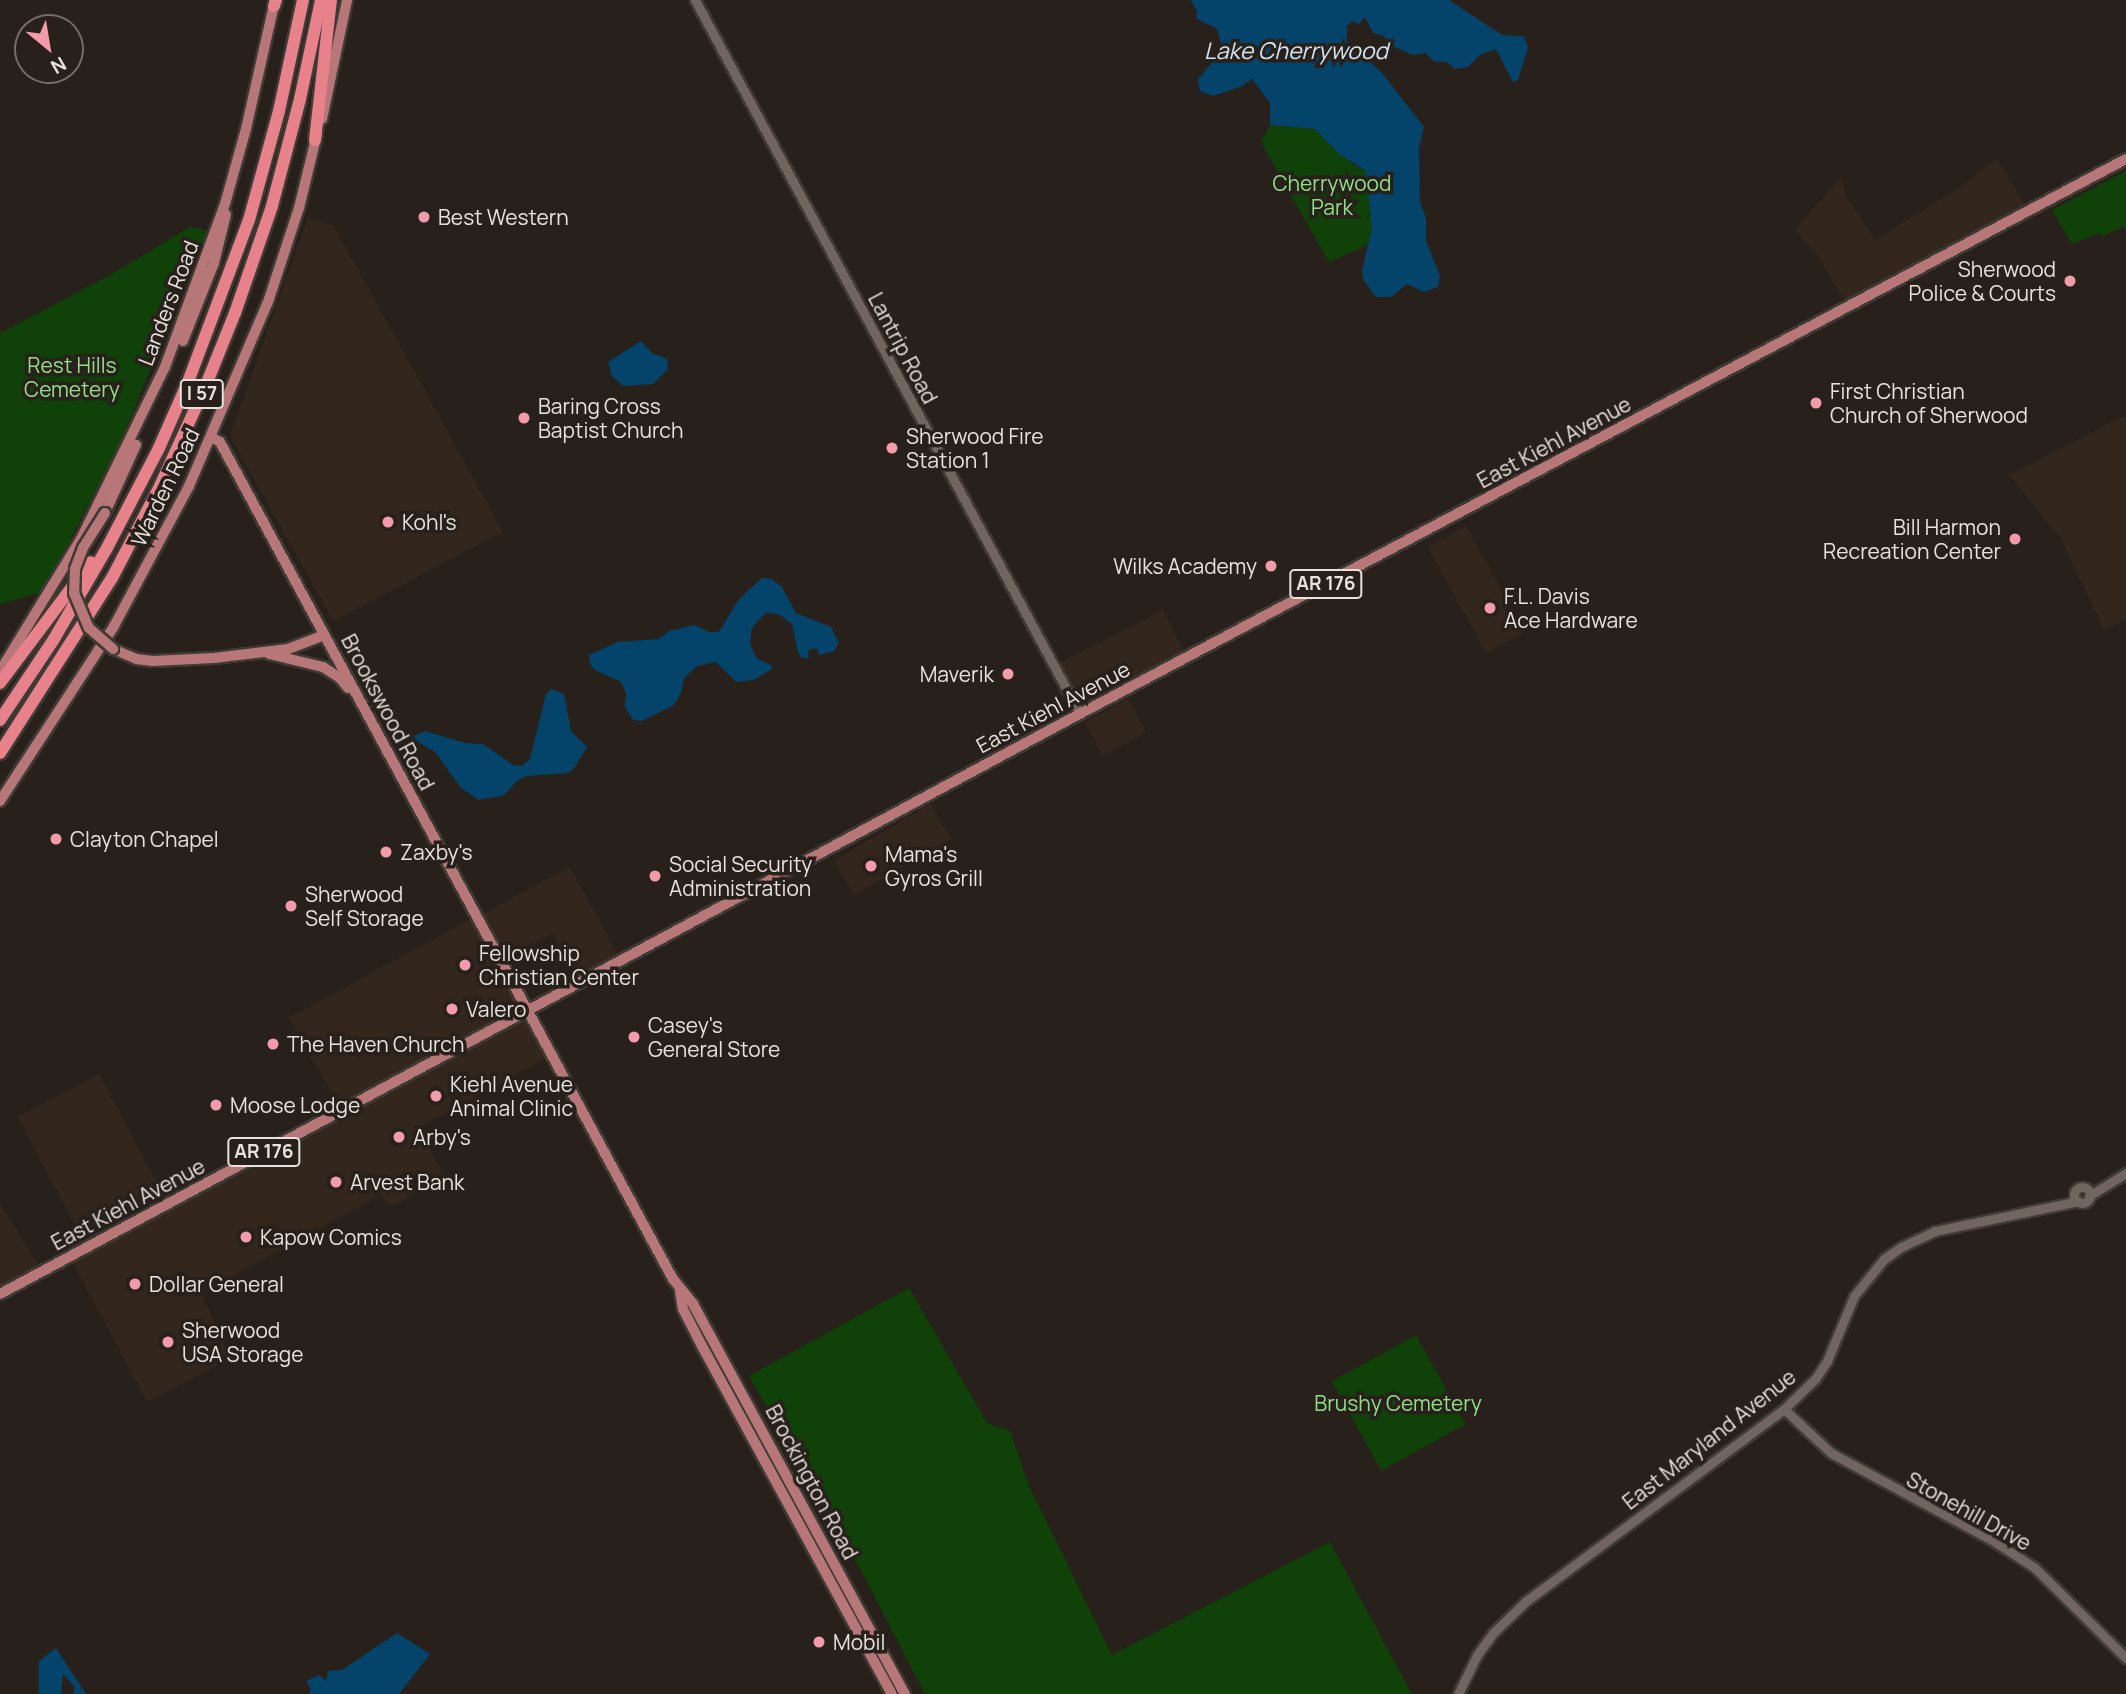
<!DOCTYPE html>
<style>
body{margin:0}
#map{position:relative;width:2126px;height:1694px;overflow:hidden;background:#28201a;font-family:Manrope,sans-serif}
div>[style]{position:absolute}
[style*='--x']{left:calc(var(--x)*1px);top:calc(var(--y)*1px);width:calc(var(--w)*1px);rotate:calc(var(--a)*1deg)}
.built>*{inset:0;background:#33271d;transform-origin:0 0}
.green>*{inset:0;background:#0f4109;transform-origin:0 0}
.water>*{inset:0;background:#05446a}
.roads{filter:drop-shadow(2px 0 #403a35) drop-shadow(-2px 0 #403a35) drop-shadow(0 2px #403a35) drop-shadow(0 -2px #403a35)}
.minor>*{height:9px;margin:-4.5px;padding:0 4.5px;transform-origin:4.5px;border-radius:4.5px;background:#70665f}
.minor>.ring{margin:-4.5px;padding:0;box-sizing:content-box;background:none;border:9px solid #70665f;border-radius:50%}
.major>*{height:10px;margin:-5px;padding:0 5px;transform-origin:5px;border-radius:5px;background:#b77779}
.highway>*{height:12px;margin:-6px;padding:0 6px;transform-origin:6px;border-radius:6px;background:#e7828b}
.bridges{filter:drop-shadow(2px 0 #403a35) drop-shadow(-2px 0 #403a35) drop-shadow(0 2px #403a35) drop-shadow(0 -2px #403a35)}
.major-bridge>*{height:10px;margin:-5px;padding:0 5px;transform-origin:5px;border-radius:5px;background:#b77779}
.dots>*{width:19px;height:19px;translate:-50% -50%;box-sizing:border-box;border:4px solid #28201a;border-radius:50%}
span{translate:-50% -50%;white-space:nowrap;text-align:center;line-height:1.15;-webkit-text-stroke:7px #28201a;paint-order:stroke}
.shield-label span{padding:2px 5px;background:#28201a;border:2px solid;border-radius:5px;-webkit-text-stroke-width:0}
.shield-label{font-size:19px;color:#e7e2de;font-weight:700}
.park-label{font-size:21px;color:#92de88}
.poi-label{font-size:21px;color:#e7e2de}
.left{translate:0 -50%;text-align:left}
.right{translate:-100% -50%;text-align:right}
.street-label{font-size:21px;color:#e7e2de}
.water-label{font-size:23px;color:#d1e2f1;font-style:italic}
.north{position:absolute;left:14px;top:14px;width:70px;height:70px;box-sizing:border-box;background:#28201a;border:2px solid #746e68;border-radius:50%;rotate:150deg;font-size:19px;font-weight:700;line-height:28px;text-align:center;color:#e7e2de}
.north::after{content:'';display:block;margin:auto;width:24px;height:32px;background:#f39aab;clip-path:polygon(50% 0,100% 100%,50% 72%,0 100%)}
</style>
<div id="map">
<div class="built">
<div style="clip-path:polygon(1996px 158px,2029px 211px,1848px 307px,1820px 259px,1795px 229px,1841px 178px,1846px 196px,1875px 240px,1964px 185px)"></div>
<div style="clip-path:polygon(308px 217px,334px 226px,503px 532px,333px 621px,230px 436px)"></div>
<div style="clip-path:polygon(2126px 415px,2126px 619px,2104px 630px,2061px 539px,2009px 475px)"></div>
<div style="left:1466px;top:526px;width:121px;height:44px;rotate:61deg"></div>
<div style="left:1163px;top:610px;width:54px;height:122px;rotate:63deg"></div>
<div style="left:1128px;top:699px;width:38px;height:49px;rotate:62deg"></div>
<div style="left:931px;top:804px;width:40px;height:112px;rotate:60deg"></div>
<div style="clip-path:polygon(570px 867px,618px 955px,577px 977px,552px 933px,507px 958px,483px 914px)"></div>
<div style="clip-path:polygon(476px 916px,552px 1055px,418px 1128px,445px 1178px,394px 1205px,387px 1204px,381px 1195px,201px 1293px,231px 1358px,147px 1402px,70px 1257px,341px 1110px,289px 1018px)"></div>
<div style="left:99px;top:1074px;width:137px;height:92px;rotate:62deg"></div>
<div style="clip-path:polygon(0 1204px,43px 1272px,0 1294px)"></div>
</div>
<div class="green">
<div style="clip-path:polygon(1270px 125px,1315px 129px,1354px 165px,1366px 171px,1372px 229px,1368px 245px,1329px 262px,1261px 142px)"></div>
<div style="clip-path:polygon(2126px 171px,2126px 229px,2123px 227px,2103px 236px,2099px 233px,2072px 244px,2052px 210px)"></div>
<div style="clip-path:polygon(190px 227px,208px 231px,118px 448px,43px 592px,0 604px,0 333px,105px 278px)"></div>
<div style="clip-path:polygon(909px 1288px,987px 1423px,1010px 1431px,1029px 1486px,1112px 1655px,1330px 1542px,1412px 1694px,925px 1694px,864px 1576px,749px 1376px)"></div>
<div style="left:1416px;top:1335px;width:102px;height:96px;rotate:61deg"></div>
</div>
<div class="water">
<div style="clip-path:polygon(1191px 0,1449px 0,1502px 35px,1524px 36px,1528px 48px,1518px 80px,1513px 82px,1496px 49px,1480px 55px,1468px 67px,1455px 69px,1446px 62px,1433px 61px,1426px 53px,1413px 55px,1390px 45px,1384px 36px,1373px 33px,1365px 17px,1359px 24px,1352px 21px,1347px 26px,1347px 47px,1361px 53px,1383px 74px,1424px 127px,1419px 147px,1420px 202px,1426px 218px,1426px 241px,1440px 276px,1438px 287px,1424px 292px,1407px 284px,1391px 297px,1376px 297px,1364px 281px,1362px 270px,1372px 229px,1366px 171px,1338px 153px,1315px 129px,1270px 125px,1270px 103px,1252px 79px,1240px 87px,1213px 96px,1200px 91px,1198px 79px,1217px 57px,1221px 42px,1217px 29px,1196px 18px,1197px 11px)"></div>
<div style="clip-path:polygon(641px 341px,652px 353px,667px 359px,668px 369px,653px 384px,623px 386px,612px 376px,608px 362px)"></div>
<div style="clip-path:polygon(762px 578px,772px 579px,782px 587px,796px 613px,831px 627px,839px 643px,834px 651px,819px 655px,817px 648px,808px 650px,809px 658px,802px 658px,798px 652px,792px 624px,780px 615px,766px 612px,752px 628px,750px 643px,756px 658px,773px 666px,771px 670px,753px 680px,736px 682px,716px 662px,697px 666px,684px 678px,681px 693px,674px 705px,642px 721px,633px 720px,625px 707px,626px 693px,621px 682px,595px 670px,590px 664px,589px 655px,617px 642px,659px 639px,669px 631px,695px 625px,709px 632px,719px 632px,739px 599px)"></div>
<div style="clip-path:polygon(551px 689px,564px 694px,571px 731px,587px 747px,573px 770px,567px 773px,527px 776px,518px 780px,504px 795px,479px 800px,461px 788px,435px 752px,415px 740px,414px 736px,425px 731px,465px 743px,483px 744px,513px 765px,522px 766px,530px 759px,546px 694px)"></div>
<div style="clip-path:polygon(397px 1633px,430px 1654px,399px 1694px,309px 1694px,311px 1689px,306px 1681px,319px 1675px,326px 1681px,328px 1671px,342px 1670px)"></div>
<div style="clip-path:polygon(56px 1648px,86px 1694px,73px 1694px,75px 1687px,63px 1674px,61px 1694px,39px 1694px,39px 1661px)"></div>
</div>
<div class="roads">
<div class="minor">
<div style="--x:695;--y:0;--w:811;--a:61.67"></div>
<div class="ring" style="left:2074px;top:1187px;width:7px;height:7px"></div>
<div style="--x:2089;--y:1196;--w:44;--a:-31.9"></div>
<div style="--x:1784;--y:1409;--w:64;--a:43.1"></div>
<div style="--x:1831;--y:1453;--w:183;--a:28.4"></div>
<div style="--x:1992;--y:1540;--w:51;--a:33.1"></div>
<div style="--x:2035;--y:1568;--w:128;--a:44.7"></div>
<div style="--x:1458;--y:1694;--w:43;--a:-64"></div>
<div style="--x:1477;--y:1655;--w:27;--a:-54"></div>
<div style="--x:1493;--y:1633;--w:45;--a:-44.1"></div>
<div style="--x:1525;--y:1602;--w:323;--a:-36.7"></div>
<div style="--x:1784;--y:1409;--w:43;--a:-44.1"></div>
<div style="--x:1815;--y:1379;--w:22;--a:-56"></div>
<div style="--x:1827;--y:1361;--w:70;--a:-67.4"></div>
<div style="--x:1854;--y:1296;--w:48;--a:-51"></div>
<div style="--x:1884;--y:1259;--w:21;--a:-35"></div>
<div style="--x:1901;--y:1247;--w:38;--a:-25"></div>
<div style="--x:1935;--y:1231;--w:146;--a:-11.8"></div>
</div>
<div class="major">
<div style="--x:322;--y:119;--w:122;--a:-78.1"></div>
<div style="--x:183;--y:341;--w:84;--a:-68.3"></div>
<div style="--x:214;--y:263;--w:50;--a:-76.2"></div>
<div style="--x:211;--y:437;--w:10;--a:29"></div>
<div style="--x:220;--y:442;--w:952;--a:61.58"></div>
<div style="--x:673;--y:1279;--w:32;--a:51"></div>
<div style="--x:693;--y:1304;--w:444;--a:61.5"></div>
<div style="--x:105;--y:513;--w:75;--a:-65.5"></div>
<div style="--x:113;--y:649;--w:25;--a:23"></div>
<div style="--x:136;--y:659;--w:17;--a:7"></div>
<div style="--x:153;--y:661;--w:61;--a:-2.8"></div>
<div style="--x:214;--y:658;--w:75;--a:-6.9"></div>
<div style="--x:288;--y:649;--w:39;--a:-21"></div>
<div style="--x:269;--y:654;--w:56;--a:13.5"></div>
<div style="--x:323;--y:667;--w:20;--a:33"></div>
<div style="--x:340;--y:678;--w:13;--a:51"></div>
<div style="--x:0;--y:671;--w:155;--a:-58.5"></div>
<div style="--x:81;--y:539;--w:191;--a:-64"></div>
<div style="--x:165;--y:367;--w:174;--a:-69.8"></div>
<div style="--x:225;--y:204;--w:78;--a:-74.4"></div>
<div style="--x:246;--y:129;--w:132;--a:-77.3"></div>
<div style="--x:0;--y:801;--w:209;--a:-56.9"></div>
<div style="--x:114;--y:626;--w:159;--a:-61.8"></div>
<div style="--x:189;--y:486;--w:203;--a:-66.8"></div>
<div style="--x:269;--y:299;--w:96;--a:-71.8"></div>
<div style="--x:299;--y:208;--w:76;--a:-76.3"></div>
<div style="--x:680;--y:1291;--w:18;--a:81"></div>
<div style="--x:683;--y:1309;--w:42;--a:62.8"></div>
<div style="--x:702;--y:1346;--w:396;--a:61.4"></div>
<div style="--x:0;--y:1294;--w:1217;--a:-28.25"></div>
<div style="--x:1072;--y:718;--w:1193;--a:-27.94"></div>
</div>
<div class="highway">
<div style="--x:274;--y:6;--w:6;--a:-72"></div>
<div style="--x:315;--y:140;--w:141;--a:-83.5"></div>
<div style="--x:0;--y:683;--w:151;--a:-53.1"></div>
<div style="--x:0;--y:720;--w:97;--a:-56.3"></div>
<div style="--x:54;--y:639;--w:105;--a:-59.8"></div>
<div style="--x:107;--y:548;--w:113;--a:-62.5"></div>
<div style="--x:159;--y:448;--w:72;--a:-66.3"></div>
<div style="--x:188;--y:382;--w:173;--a:-69.4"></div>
<div style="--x:249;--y:220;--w:113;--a:-74.6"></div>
<div style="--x:279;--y:111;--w:114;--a:-77.8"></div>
<div style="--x:0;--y:753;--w:208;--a:-57.4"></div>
<div style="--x:112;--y:578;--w:104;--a:-62.4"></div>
<div style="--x:160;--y:486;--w:111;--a:-65.5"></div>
<div style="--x:206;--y:385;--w:78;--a:-68.1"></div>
<div style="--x:235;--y:313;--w:113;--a:-70.9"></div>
<div style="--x:272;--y:206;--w:111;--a:-75.3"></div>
<div style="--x:300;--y:99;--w:101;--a:-78"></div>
</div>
</div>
<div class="bridges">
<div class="major-bridge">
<div style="--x:105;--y:513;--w:41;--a:122.2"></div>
<div style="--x:83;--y:548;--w:22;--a:111"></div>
<div style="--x:75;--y:569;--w:24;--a:92"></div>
<div style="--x:74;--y:593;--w:38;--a:67"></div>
<div style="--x:89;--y:628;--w:32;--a:41"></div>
</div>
</div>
<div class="dots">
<div style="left:424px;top:217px;background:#f39aab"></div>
<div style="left:2070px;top:281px;background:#f39aab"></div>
<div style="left:1816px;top:403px;background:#f39aab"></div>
<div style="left:524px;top:418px;background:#f39aab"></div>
<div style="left:892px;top:448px;background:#f39aab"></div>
<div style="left:388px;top:522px;background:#f39aab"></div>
<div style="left:2015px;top:539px;background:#f39aab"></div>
<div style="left:1271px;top:566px;background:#f39aab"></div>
<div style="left:1490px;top:608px;background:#f39aab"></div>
<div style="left:1008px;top:674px;background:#f39aab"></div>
<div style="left:56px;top:839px;background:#f39aab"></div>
<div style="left:386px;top:852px;background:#f39aab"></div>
<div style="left:871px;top:866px;background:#f39aab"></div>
<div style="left:655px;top:876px;background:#f39aab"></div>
<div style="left:291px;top:906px;background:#f39aab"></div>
<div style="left:465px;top:965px;background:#f39aab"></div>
<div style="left:452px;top:1009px;background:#f39aab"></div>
<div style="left:634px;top:1037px;background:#f39aab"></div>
<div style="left:273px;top:1044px;background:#f39aab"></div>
<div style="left:436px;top:1096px;background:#f39aab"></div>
<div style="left:216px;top:1105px;background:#f39aab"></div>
<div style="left:399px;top:1137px;background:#f39aab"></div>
<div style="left:336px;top:1182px;background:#f39aab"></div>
<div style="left:246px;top:1237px;background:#f39aab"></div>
<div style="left:135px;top:1284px;background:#f39aab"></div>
<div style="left:168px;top:1342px;background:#f39aab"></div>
<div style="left:819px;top:1642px;background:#f39aab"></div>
</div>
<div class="shield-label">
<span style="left:202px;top:394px">I 57</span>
<span style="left:1326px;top:584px">AR 176</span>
<span style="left:264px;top:1152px">AR 176</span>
</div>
<div class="park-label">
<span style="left:1332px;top:195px">Cherrywood<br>Park</span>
<span style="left:72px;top:377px">Rest Hills<br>Cemetery</span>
<span style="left:1398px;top:1403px">Brushy Cemetery</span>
</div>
<div class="poi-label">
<span class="left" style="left:438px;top:217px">Best Western</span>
<span class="right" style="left:2056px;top:281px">Sherwood<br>Police &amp; Courts</span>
<span class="left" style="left:1830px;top:403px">First Christian<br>Church of Sherwood</span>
<span class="left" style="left:538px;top:418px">Baring Cross<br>Baptist Church</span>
<span class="left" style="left:906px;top:448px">Sherwood Fire<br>Station 1</span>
<span class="left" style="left:402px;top:522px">Kohl's</span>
<span class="right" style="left:2001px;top:539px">Bill Harmon<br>Recreation Center</span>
<span class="right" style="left:1257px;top:566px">Wilks Academy</span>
<span class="left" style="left:1504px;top:608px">F.L. Davis<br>Ace Hardware</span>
<span class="right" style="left:994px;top:674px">Maverik</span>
<span class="left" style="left:70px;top:839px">Clayton Chapel</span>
<span class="left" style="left:400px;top:852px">Zaxby's</span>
<span class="left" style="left:885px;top:866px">Mama's<br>Gyros Grill</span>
<span class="left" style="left:669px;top:876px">Social Security<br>Administration</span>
<span class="left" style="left:305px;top:906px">Sherwood<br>Self Storage</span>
<span class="left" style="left:479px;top:965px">Fellowship<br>Christian Center</span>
<span class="left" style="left:466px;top:1009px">Valero</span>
<span class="left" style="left:648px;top:1037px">Casey's<br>General Store</span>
<span class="left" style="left:287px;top:1044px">The Haven Church</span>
<span class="left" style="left:450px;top:1096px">Kiehl Avenue<br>Animal Clinic</span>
<span class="left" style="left:230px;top:1105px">Moose Lodge</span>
<span class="left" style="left:413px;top:1137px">Arby's</span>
<span class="left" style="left:350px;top:1182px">Arvest Bank</span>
<span class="left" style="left:260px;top:1237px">Kapow Comics</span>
<span class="left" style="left:149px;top:1284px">Dollar General</span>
<span class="left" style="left:182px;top:1342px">Sherwood<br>USA Storage</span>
<span class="left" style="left:833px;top:1642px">Mobil</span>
</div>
<div class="street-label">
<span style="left:168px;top:303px;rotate:-69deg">Landers Road</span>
<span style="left:903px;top:348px;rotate:62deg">Lantrip Road</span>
<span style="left:1554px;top:442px;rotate:-28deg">East Kiehl Avenue</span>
<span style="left:165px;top:487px;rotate:-64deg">Warden Road</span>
<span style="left:1053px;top:707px;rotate:-28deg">East Kiehl Avenue</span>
<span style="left:388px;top:712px;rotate:62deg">Brookswood Road</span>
<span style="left:128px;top:1204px;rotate:-28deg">East Kiehl Avenue</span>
<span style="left:1709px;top:1439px;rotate:-38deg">East Maryland Avenue</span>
<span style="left:812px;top:1482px;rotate:62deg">Brockington Road</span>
<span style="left:1969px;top:1511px;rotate:29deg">Stonehill Drive</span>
</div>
<div class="water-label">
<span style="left:1296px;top:50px">Lake Cherrywood</span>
</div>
<div class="north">N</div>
</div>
